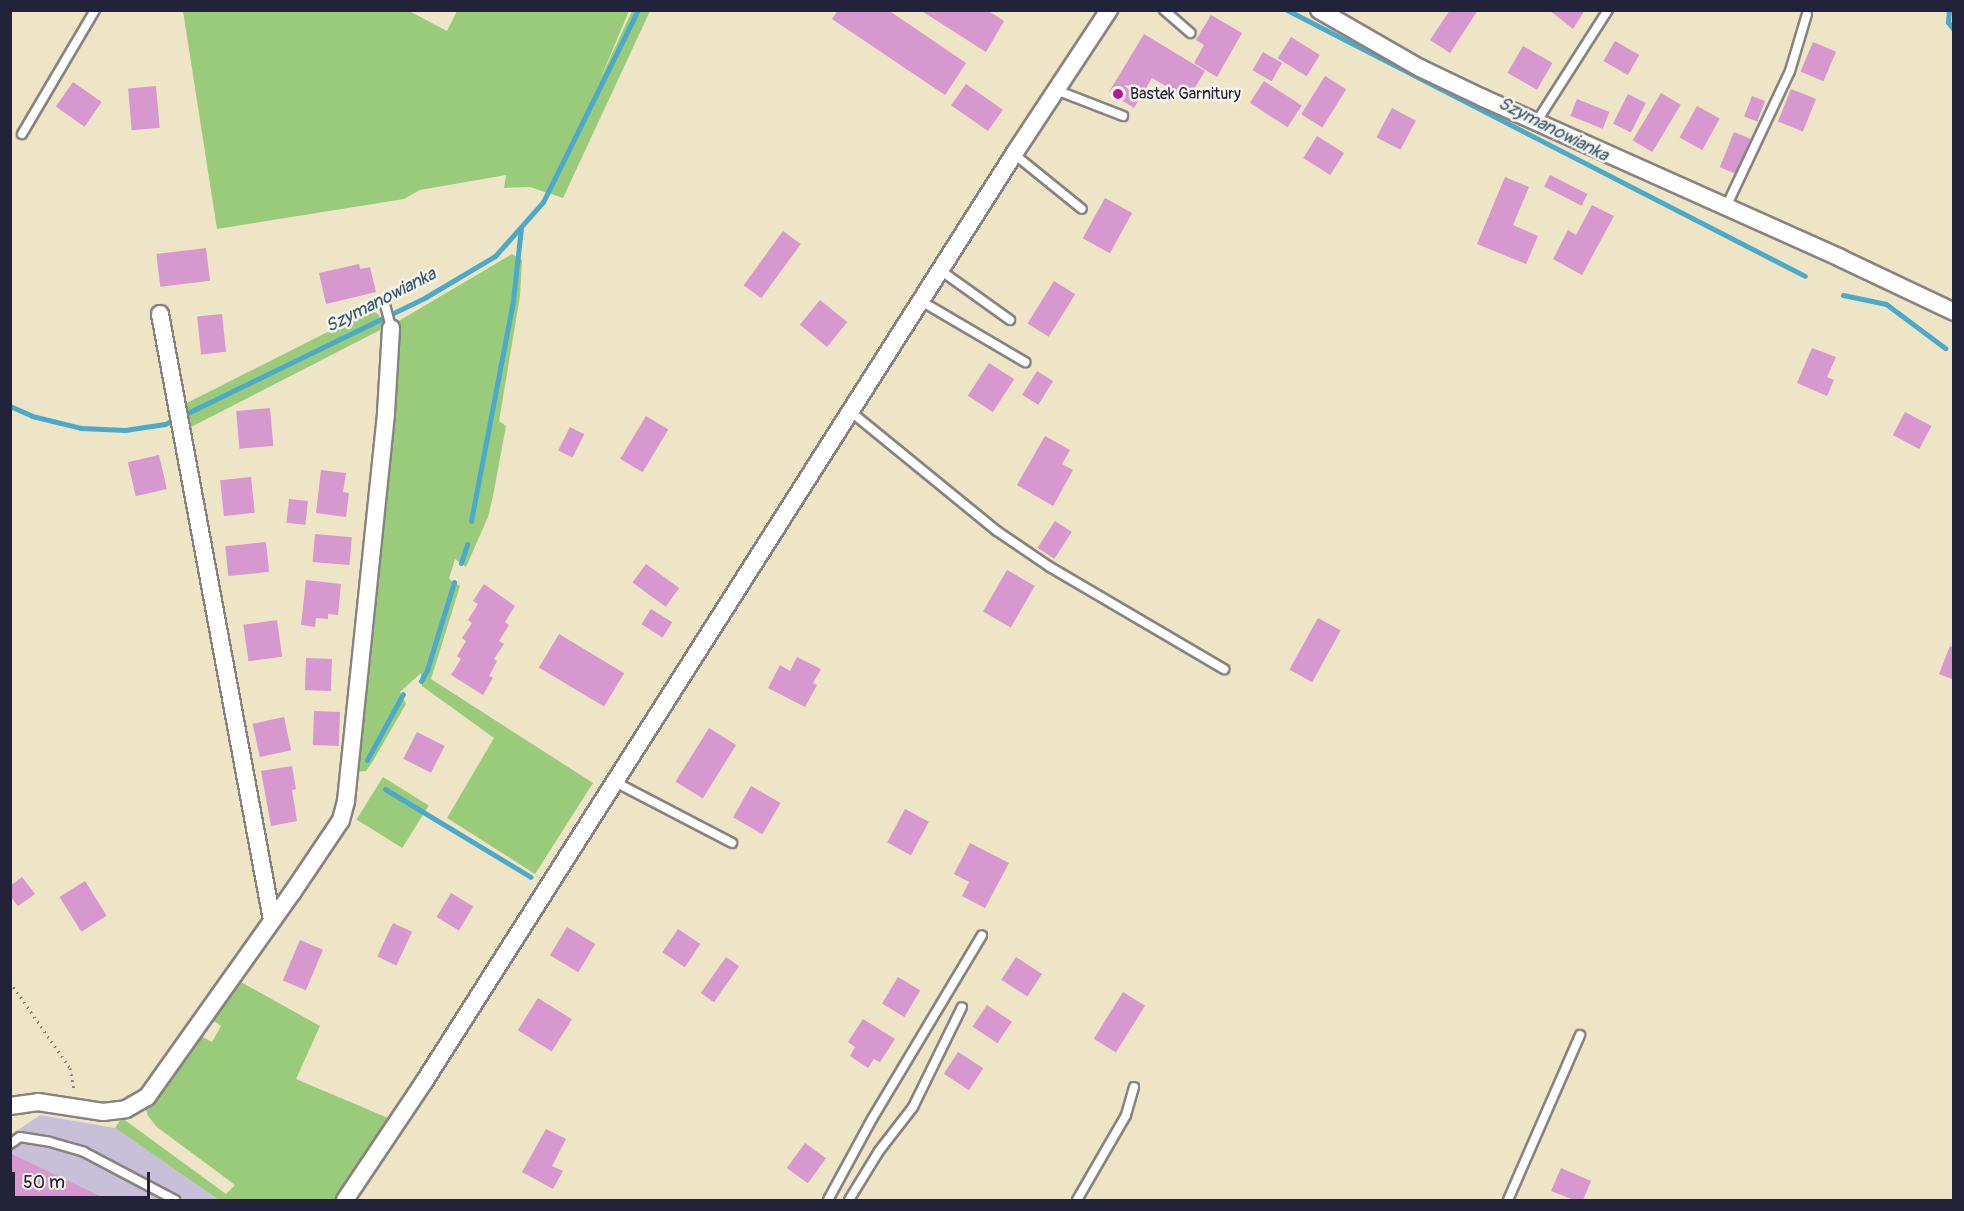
<!DOCTYPE html>
<style>
body{margin:0}
#map{position:relative;width:1964px;height:1211px;overflow:hidden;background:#eee4c6;font-family:Pangolin,sans-serif}
div>[style]{position:absolute}
[style*='--x']{left:calc(var(--x)*1px);top:calc(var(--y)*1px);width:calc(var(--w)*1px);rotate:calc(var(--a)*1deg)}
.industrial>*{inset:0;background:#c8bfd8}
.green>*{inset:0;background:#99cb7b;transform-origin:0 0}
.stream>*{height:5px;margin:-2.5px;padding:0 2.5px;transform-origin:2.5px;border-radius:2.5px;background:#4ba9ca}
.building>*{inset:0;background:#d797cf;transform-origin:0 0}
.path>*{height:3px;margin-top:-1.5px;transform-origin:0;background:repeating-linear-gradient(90deg,#888380 0 1.5px,transparent 0 6px)}
.roads{filter:drop-shadow(2px 0 #888380) drop-shadow(-2px 0 #888380) drop-shadow(0 2px #888380) drop-shadow(0 -2px #888380)}
.service>*{height:8px;margin:-4px;padding:0 4px;transform-origin:4px;border-radius:4px;background:#fff}
.minor>*{height:16px;margin:-8px;padding:0 8px;transform-origin:8px;border-radius:8px;background:#fff}
.dots>*{width:16px;height:16px;translate:-50% -50%;box-sizing:border-box;border:3px solid #f7f3e8;border-radius:50%}
span{translate:-50% -50%;white-space:nowrap;text-align:center;line-height:1.15;-webkit-text-stroke:5px #f7f3e8;paint-order:stroke}
.poi-label{font-size:16px;color:#22223b}
.left{translate:0 -50%;text-align:left}
.water-label{font-size:18px;color:#325874;font-style:italic}
.frame{position:absolute;inset:0;border:12px solid #22223b;pointer-events:none}
.scale{position:absolute;left:12px;top:1172px;width:138px;height:27px;box-sizing:border-box;border:3px solid #22223b;border-top:0;padding-left:8px;font-size:18px;line-height:21px;white-space:nowrap;color:#22223b;-webkit-text-stroke:4px #f7f3e8;paint-order:stroke}
</style>
<div id="map">
<div class="industrial">
<div style="clip-path:polygon(40px 1115px,115px 1128px,219px 1200px,11px 1200px,11px 1135px)"></div>
</div>
<div class="green">
<div style="clip-path:polygon(183px 11px,409px 11px,447px 31px,457px 11px,629px 11px,599px 82px,632px 11px,650px 11px,563px 198px,530px 187px,504px 188px,506px 175px,420px 190px,404px 199px,217px 229px)"></div>
<div style="clip-path:polygon(512px 254px,522px 260px,520px 296px,499px 421px,506px 426px,493px 496px,488px 517px,466px 567px,455px 559px,449px 579px,460px 586px,431px 679px,593px 783px,535px 874px,447px 818px,494px 738px,422px 686px,421px 673px,400px 692px,406px 704px,373px 761px,366px 771px,355px 772px,399px 355px,397px 322px)"></div>
<div style="clip-path:polygon(371px 310px,378px 314px,384px 328px,189px 428px,185px 404px)"></div>
<div style="left:383px;top:777px;width:54px;height:50px;rotate:32deg"></div>
<div style="clip-path:polygon(239px 981px,320px 1026px,296px 1079px,388px 1118px,336px 1200px,219px 1200px,115px 1128px,122px 1118px,226px 1194px,235px 1185px,157px 1127px,148px 1116px,145px 1107px,199px 1035px,212px 1042px,221px 1026px,211px 1019px)"></div>
</div>
<div class="stream">
<div style="--x:1287;--y:10;--w:582;--a:27.18"></div>
<div style="--x:1949;--y:10;--w:12;--a:95"></div>
<div style="--x:1948;--y:22;--w:10;--a:53"></div>
<div style="--x:1843;--y:295;--w:44;--a:11.8"></div>
<div style="--x:1886;--y:304;--w:74;--a:36.7"></div>
<div style="--x:10;--y:406;--w:24;--a:24"></div>
<div style="--x:32;--y:416;--w:50;--a:13.8"></div>
<div style="--x:81;--y:428;--w:44;--a:2.6"></div>
<div style="--x:125;--y:430;--w:40;--a:-8.5"></div>
<div style="--x:165;--y:424;--w:290;--a:-25.9"></div>
<div style="--x:426;--y:297;--w:80;--a:-30.7"></div>
<div style="--x:495;--y:256;--w:72;--a:-48.4"></div>
<div style="--x:543;--y:202;--w:214;--a:-63.7"></div>
<div style="--x:471;--y:521;--w:225;--a:-79.2"></div>
<div style="--x:513;--y:300;--w:73;--a:-83.7"></div>
<div style="--x:461;--y:563;--w:20;--a:-72"></div>
<div style="--x:421;--y:681;--w:13;--a:-61"></div>
<div style="--x:427;--y:670;--w:92;--a:-72.9"></div>
<div style="--x:367;--y:760;--w:75;--a:-61.4"></div>
<div style="--x:385;--y:789;--w:170;--a:31.1"></div>
</div>
<div class="building">
<div style="clip-path:polygon(838px 10px,888px 10px,966px 63px,945px 95px,832px 19px)"></div>
<div style="clip-path:polygon(920px 10px,987px 10px,1004px 21px,986px 52px)"></div>
<div style="clip-path:polygon(1450px 10px,1478px 10px,1450px 53px,1430px 40px)"></div>
<div style="clip-path:polygon(1549px 10px,1585px 10px,1573px 29px)"></div>
<div style="clip-path:polygon(1211px 15px,1242px 33px,1217px 77px,1194px 63px,1204px 45px,1196px 40px)"></div>
<div style="clip-path:polygon(1144px 34px,1205px 71px,1188px 99px,1152px 78px,1134px 108px,1109px 92px)"></div>
<div style="left:1291px;top:37px;width:34px;height:25px;rotate:32deg"></div>
<div style="left:1615px;top:41px;width:28px;height:23px;rotate:30deg"></div>
<div style="left:1813px;top:42px;width:25px;height:32px;rotate:23deg"></div>
<div style="left:1523px;top:46px;width:34px;height:31px;rotate:30deg"></div>
<div style="left:1263px;top:52px;width:22px;height:21px;rotate:30deg"></div>
<div style="left:1325px;top:76px;width:25px;height:45px;rotate:32deg"></div>
<div style="left:1264px;top:81px;width:45px;height:26px;rotate:33deg"></div>
<div style="left:73px;top:82px;width:35px;height:30px;rotate:35deg"></div>
<div style="left:966px;top:84px;width:45px;height:26px;rotate:35deg"></div>
<div style="left:156px;top:86px;width:42px;height:28px;rotate:85deg"></div>
<div style="left:1791px;top:89px;width:27px;height:35px;rotate:22deg"></div>
<div style="left:1661px;top:93px;width:23px;height:55px;rotate:31deg"></div>
<div style="left:1628px;top:94px;width:20px;height:33px;rotate:27deg"></div>
<div style="left:1752px;top:96px;width:14px;height:22px;rotate:21deg"></div>
<div style="left:1577px;top:99px;width:35px;height:18px;rotate:22deg"></div>
<div style="left:1697px;top:106px;width:26px;height:36px;rotate:29deg"></div>
<div style="left:1392px;top:108px;width:27px;height:33px;rotate:28deg"></div>
<div style="left:1734px;top:132px;width:18px;height:38px;rotate:22deg"></div>
<div style="left:1317px;top:136px;width:32px;height:26px;rotate:32deg"></div>
<div style="left:1550px;top:175px;width:42px;height:13px;rotate:27deg"></div>
<div style="clip-path:polygon(1505px 177px,1529px 187px,1513px 225px,1538px 236px,1526px 264px,1477px 244px)"></div>
<div style="left:1105px;top:198px;width:31px;height:46px;rotate:29deg"></div>
<div style="clip-path:polygon(1592px 205px,1614px 216px,1582px 275px,1553px 259px,1568px 230px,1576px 235px)"></div>
<div style="left:783px;top:231px;width:22px;height:67px;rotate:36deg"></div>
<div style="left:206px;top:248px;width:33px;height:50px;rotate:83deg"></div>
<div style="clip-path:polygon(359px 264px,360px 269px,370px 267px,376px 292px,326px 304px,319px 273px)"></div>
<div style="left:1054px;top:281px;width:25px;height:50px;rotate:32deg"></div>
<div style="left:820px;top:300px;width:35px;height:32px;rotate:39deg"></div>
<div style="left:222px;top:314px;width:38px;height:25px;rotate:84deg"></div>
<div style="clip-path:polygon(1812px 348px,1836px 357px,1827px 377px,1834px 380px,1827px 396px,1797px 383px)"></div>
<div style="left:989px;top:363px;width:30px;height:39px;rotate:33deg"></div>
<div style="left:1037px;top:371px;width:19px;height:28px;rotate:32deg"></div>
<div style="left:270px;top:408px;width:38px;height:34px;rotate:85deg"></div>
<div style="left:1905px;top:412px;width:30px;height:26px;rotate:28deg"></div>
<div style="left:646px;top:416px;width:26px;height:50px;rotate:31deg"></div>
<div style="left:570px;top:427px;width:16px;height:26px;rotate:27deg"></div>
<div style="clip-path:polygon(1045px 436px,1070px 450px,1062px 464px,1073px 470px,1053px 506px,1017px 485px)"></div>
<div style="left:159px;top:455px;width:35px;height:32px;rotate:77deg"></div>
<div style="clip-path:polygon(321px 470px,346px 473px,343px 492px,349px 493px,346px 517px,316px 513px)"></div>
<div style="left:251px;top:477px;width:36px;height:31px;rotate:84deg"></div>
<div style="left:289px;top:499px;width:19px;height:24px;rotate:6deg"></div>
<div style="left:1055px;top:521px;width:20px;height:32px;rotate:33deg"></div>
<div style="left:315px;top:534px;width:37px;height:28px;rotate:5deg"></div>
<div style="left:266px;top:542px;width:30px;height:41px;rotate:84deg"></div>
<div style="left:646px;top:564px;width:41px;height:23px;rotate:36deg"></div>
<div style="left:1007px;top:570px;width:32px;height:48px;rotate:30deg"></div>
<div style="clip-path:polygon(306px 580px,341px 584px,338px 615px,328px 614px,328px 619px,316px 618px,315px 627px,301px 625px)"></div>
<div style="clip-path:polygon(484px 584px,515px 606px,505px 622px,509px 625px,499px 641px,504px 644px,494px 659px,497px 661px,489px 676px,493px 678px,483px 695px,451px 675px,461px 659px,457px 656px,466px 641px,462px 638px,472px 623px,468px 620px,478px 604px,473px 601px)"></div>
<div style="left:651px;top:609px;width:25px;height:18px;rotate:32deg"></div>
<div style="left:1318px;top:618px;width:26px;height:59px;rotate:29deg"></div>
<div style="left:277px;top:620px;width:37px;height:34px;rotate:82deg"></div>
<div style="left:559px;top:634px;width:76px;height:39px;rotate:31deg"></div>
<div style="clip-path:polygon(1950px 646px,1954px 647px,1954px 680px,1939px 674px)"></div>
<div style="clip-path:polygon(797px 657px,821px 669px,813px 683px,817px 685px,805px 707px,768px 688px,780px 665px,790px 671px)"></div>
<div style="left:306px;top:658px;width:26px;height:32px;rotate:2deg"></div>
<div style="left:314px;top:711px;width:26px;height:34px;rotate:2deg"></div>
<div style="left:284px;top:717px;width:34px;height:32px;rotate:78deg"></div>
<div style="left:709px;top:728px;width:32px;height:63px;rotate:32deg"></div>
<div style="left:417px;top:732px;width:31px;height:30px;rotate:27deg"></div>
<div style="clip-path:polygon(292px 766px,296px 789px,292px 790px,297px 821px,271px 826px,261px 771px)"></div>
<div style="left:751px;top:786px;width:34px;height:36px;rotate:30deg"></div>
<div style="left:905px;top:809px;width:27px;height:38px;rotate:28deg"></div>
<div style="clip-path:polygon(970px 843px,1009px 863px,985px 908px,962px 896px,969px 882px,954px 874px)"></div>
<div style="clip-path:polygon(22px 877px,35px 894px,18px 906px,10px 896px,10px 886px)"></div>
<div style="left:85px;top:881px;width:41px;height:30px;rotate:58deg"></div>
<div style="left:451px;top:893px;width:26px;height:28px;rotate:31deg"></div>
<div style="left:393px;top:923px;width:21px;height:37px;rotate:25deg"></div>
<div style="left:567px;top:927px;width:33px;height:33px;rotate:31deg"></div>
<div style="left:678px;top:929px;width:27px;height:28px;rotate:34deg"></div>
<div style="left:300px;top:940px;width:25px;height:44px;rotate:23deg"></div>
<div style="left:726px;top:957px;width:16px;height:44px;rotate:35deg"></div>
<div style="left:1016px;top:957px;width:31px;height:27px;rotate:33deg"></div>
<div style="left:898px;top:977px;width:26px;height:31px;rotate:31deg"></div>
<div style="left:1123px;top:992px;width:26px;height:55px;rotate:32deg"></div>
<div style="left:538px;top:998px;width:40px;height:38px;rotate:32deg"></div>
<div style="left:987px;top:1005px;width:30px;height:26px;rotate:34deg"></div>
<div style="clip-path:polygon(863px 1019px,895px 1039px,880px 1062px,874px 1059px,868px 1068px,850px 1056px,855px 1047px,848px 1042px)"></div>
<div style="left:958px;top:1052px;width:30px;height:26px;rotate:33deg"></div>
<div style="clip-path:polygon(546px 1129px,566px 1139px,552px 1166px,563px 1171px,553px 1189px,522px 1172px)"></div>
<div style="left:805px;top:1143px;width:26px;height:31px;rotate:36deg"></div>
<div style="clip-path:polygon(10px 1153px,108px 1200px,10px 1200px)"></div>
<div style="clip-path:polygon(1561px 1168px,1591px 1181px,1583px 1200px,1574px 1200px,1551px 1191px)"></div>
</div>
<div class="path">
<div style="--x:10;--y:982;--w:105;--a:55.1"></div>
<div style="--x:70;--y:1068;--w:22;--a:80"></div>
</div>
<div class="roads">
<div class="service">
<div style="--x:1164;--y:10;--w:35;--a:41"></div>
<div style="--x:1056;--y:90;--w:72;--a:21.2"></div>
<div style="--x:1537;--y:121;--w:132;--a:-57.4"></div>
<div style="--x:22;--y:134;--w:144;--a:-59.5"></div>
<div style="--x:1014;--y:154;--w:87;--a:39"></div>
<div style="--x:1726;--y:207;--w:150;--a:-64.8"></div>
<div style="--x:1790;--y:71;--w:59;--a:-73.4"></div>
<div style="--x:940;--y:270;--w:86;--a:35.5"></div>
<div style="--x:921;--y:301;--w:121;--a:30.4"></div>
<div style="--x:385;--y:305;--w:24;--a:75"></div>
<div style="--x:851;--y:412;--w:188;--a:39.2"></div>
<div style="--x:997;--y:531;--w:64;--a:34.2"></div>
<div style="--x:1050;--y:567;--w:202;--a:30.4"></div>
<div style="--x:615;--y:782;--w:132;--a:27.5"></div>
<div style="--x:10;--y:1144;--w:12;--a:-35"></div>
<div style="--x:20;--y:1137;--w:30;--a:9"></div>
<div style="--x:50;--y:1142;--w:35;--a:16"></div>
<div style="--x:84;--y:1152;--w:103;--a:27.8"></div>
<div style="--x:828;--y:1200;--w:92;--a:-61.5"></div>
<div style="--x:872;--y:1119;--w:214;--a:-59.1"></div>
<div style="--x:849;--y:1200;--w:57;--a:-58.5"></div>
<div style="--x:879;--y:1151;--w:56;--a:-52.3"></div>
<div style="--x:913;--y:1107;--w:111;--a:-63.9"></div>
<div style="--x:1077;--y:1200;--w:98;--a:-60"></div>
<div style="--x:1126;--y:1115;--w:29;--a:-74"></div>
<div style="--x:1508;--y:1200;--w:180;--a:-66.4"></div>
</div>
<div class="minor">
<div style="--x:1319;--y:10;--w:116;--a:29.9"></div>
<div style="--x:1420;--y:68;--w:70;--a:25.5"></div>
<div style="--x:1483;--y:98;--w:391;--a:24.1"></div>
<div style="--x:1840;--y:258;--w:126;--a:25.3"></div>
<div style="--x:160;--y:314;--w:616;--a:79.53"></div>
<div style="--x:10;--y:1106;--w:28;--a:-8"></div>
<div style="--x:38;--y:1102;--w:66;--a:8.7"></div>
<div style="--x:103;--y:1112;--w:23;--a:-7"></div>
<div style="--x:126;--y:1109;--w:24;--a:-30"></div>
<div style="--x:147;--y:1097;--w:250;--a:-54.6"></div>
<div style="--x:292;--y:893;--w:88;--a:-56.1"></div>
<div style="--x:341;--y:820;--w:20;--a:-75"></div>
<div style="--x:346;--y:801;--w:390;--a:-84.1"></div>
<div style="--x:386;--y:413;--w:85;--a:-86.6"></div>
<div style="--x:345;--y:1200;--w:142;--a:-56.2"></div>
<div style="--x:424;--y:1082;--w:1100;--a:-57.55"></div>
<div style="--x:1014;--y:154;--w:173;--a:-56.6"></div>
</div>
</div>
<div class="dots">
<div style="left:1118px;top:94px;background:#b5179e"></div>
</div>
<div class="poi-label">
<span class="left" style="left:1130px;top:94px">Bastek Garnitury</span>
</div>
<div class="water-label">
<span style="left:1553px;top:130px;rotate:27deg">Szymanowianka</span>
<span style="left:381px;top:301px;rotate:-27deg">Szymanowianka</span>
</div>
<div class="frame"></div>
<div class="scale">50 m</div>
</div>
